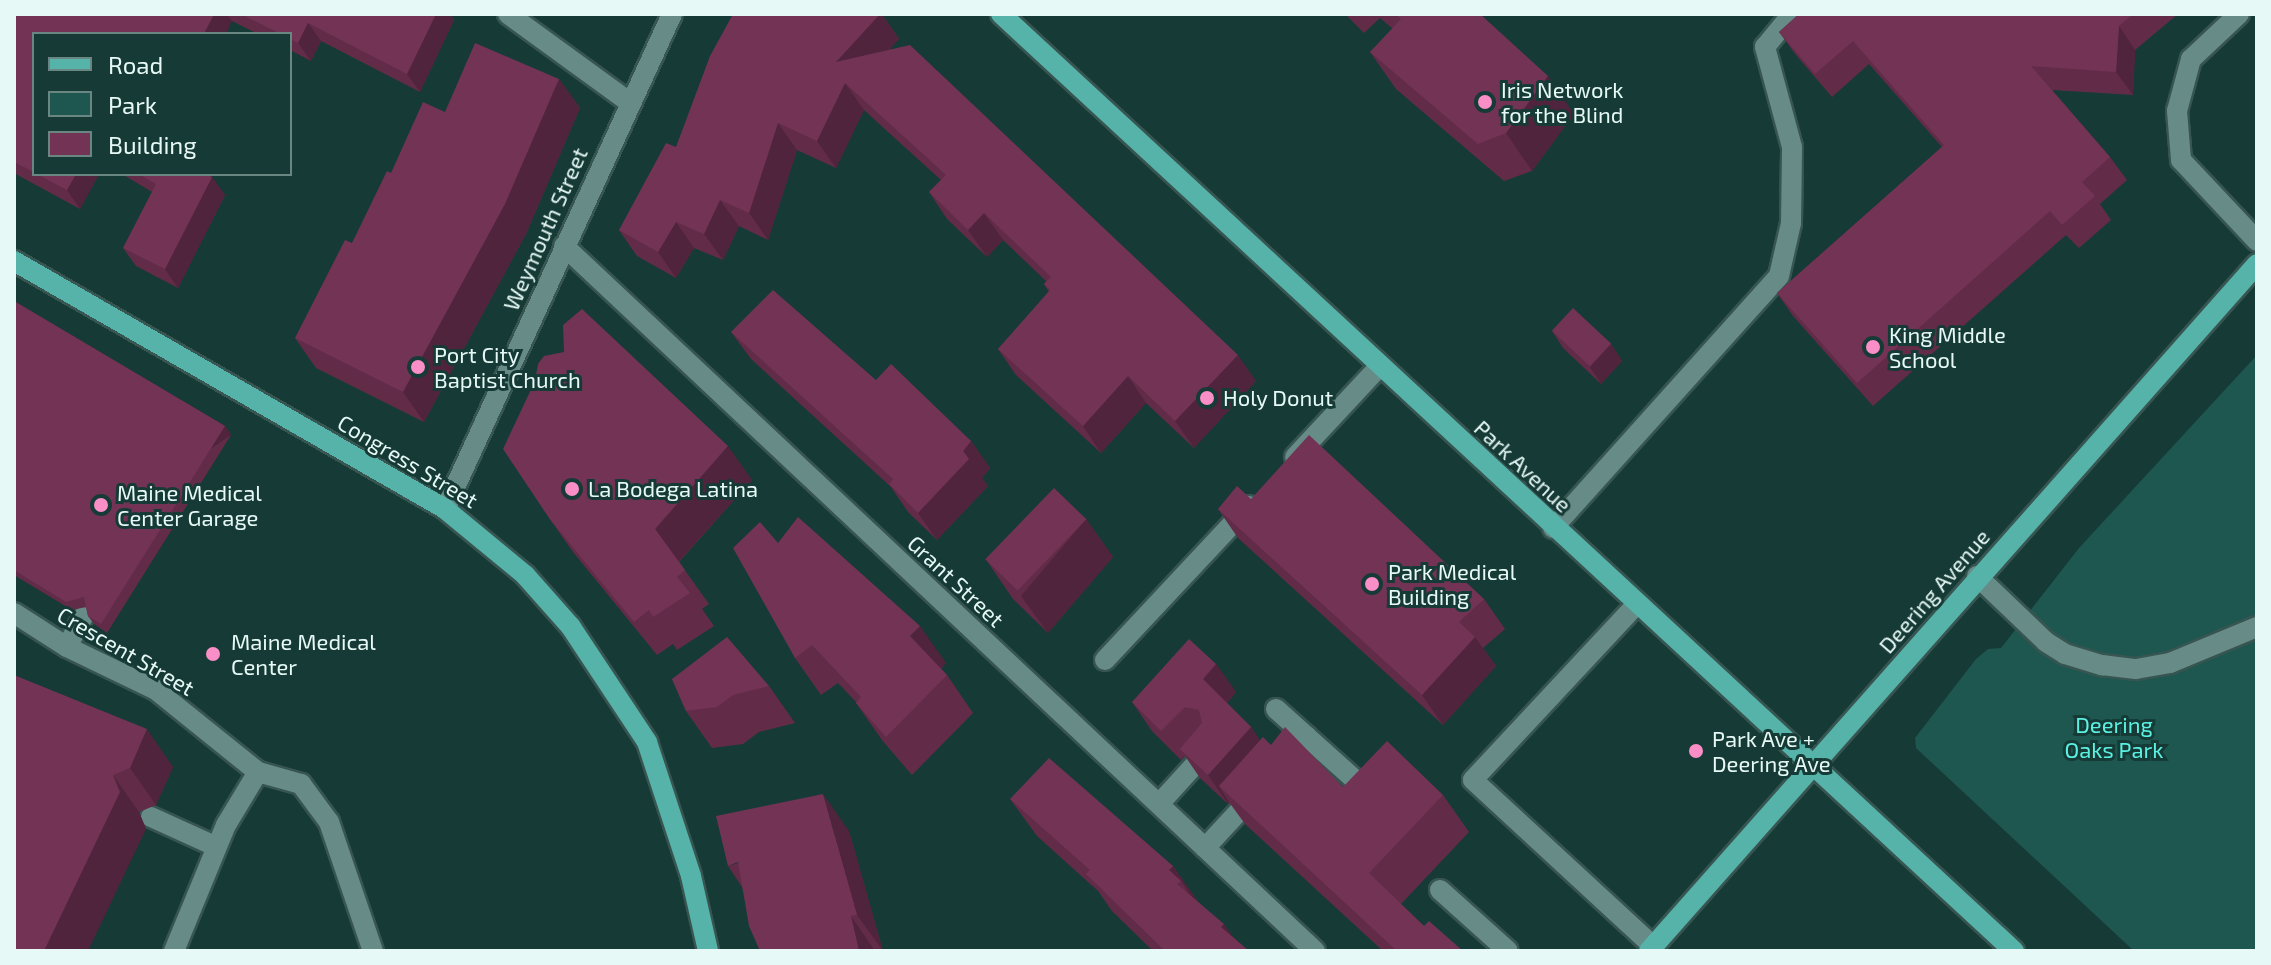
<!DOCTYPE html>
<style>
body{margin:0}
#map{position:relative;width:2271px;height:965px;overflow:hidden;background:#163a36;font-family:"Exo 2",sans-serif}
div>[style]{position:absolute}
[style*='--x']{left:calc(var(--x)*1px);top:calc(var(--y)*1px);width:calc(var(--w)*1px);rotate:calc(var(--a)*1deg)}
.green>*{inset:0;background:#1e5650}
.roads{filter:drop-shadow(2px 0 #375551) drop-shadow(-2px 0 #375551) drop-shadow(0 2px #375551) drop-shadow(0 -2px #375551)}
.minor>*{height:20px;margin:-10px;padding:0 10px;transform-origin:10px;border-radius:10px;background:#678b86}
.major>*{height:20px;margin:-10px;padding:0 10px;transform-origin:10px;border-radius:10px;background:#56b3a9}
.wall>*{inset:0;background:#622c49}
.shaded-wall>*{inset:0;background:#50243c;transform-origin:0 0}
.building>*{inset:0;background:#723355;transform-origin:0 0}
.dots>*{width:22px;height:22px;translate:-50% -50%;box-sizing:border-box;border:4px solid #163a36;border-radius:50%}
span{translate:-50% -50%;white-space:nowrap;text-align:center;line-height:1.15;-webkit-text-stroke:6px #163a36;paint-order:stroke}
.poi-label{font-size:22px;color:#e6f9f6}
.left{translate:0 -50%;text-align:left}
.street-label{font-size:22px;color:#e6f9f6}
.park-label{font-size:22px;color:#5bf2e3}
.frame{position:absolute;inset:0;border:16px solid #e6f9f6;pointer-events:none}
.legend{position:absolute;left:32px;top:32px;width:260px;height:144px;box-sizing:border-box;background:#163a36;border:2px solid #698683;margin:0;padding:10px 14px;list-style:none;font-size:24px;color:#e6f9f6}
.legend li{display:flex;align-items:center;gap:16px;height:40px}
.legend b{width:40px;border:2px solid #698683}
</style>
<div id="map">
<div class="green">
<div style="clip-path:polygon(2257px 355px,2257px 951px,2134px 951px,1916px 748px,1915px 738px,1976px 659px,1988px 649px,2001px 648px,2079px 548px)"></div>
</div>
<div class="roads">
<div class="minor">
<div style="--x:508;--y:14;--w:150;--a:36"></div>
<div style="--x:2239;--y:14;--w:66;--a:136.8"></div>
<div style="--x:2191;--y:59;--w:54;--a:105.1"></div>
<div style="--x:2177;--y:111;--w:49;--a:85.3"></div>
<div style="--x:2181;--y:160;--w:111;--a:46.8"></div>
<div style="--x:564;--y:246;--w:1030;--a:43.19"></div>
<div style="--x:1295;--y:457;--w:125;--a:-47"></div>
<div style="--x:445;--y:509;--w:545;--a:-65.36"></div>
<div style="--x:1553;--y:528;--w:338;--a:-48.1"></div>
<div style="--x:1779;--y:276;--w:54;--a:-77.2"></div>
<div style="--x:1791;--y:223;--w:76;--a:-89.2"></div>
<div style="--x:1792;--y:147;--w:104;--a:-105.1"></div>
<div style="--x:1765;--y:47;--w:43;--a:-50.7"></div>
<div style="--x:1977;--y:576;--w:95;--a:43.7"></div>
<div style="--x:2046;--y:642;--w:22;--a:32"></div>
<div style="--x:2065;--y:654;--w:39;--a:17"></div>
<div style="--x:2102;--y:665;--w:34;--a:7"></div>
<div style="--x:2136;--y:669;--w:35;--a:-10"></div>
<div style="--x:2170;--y:663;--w:94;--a:-22.5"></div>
<div style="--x:1636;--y:605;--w:239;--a:133"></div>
<div style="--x:1473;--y:780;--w:245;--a:42.7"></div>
<div style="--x:14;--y:613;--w:63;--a:32.7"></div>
<div style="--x:67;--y:647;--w:99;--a:25.8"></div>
<div style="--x:156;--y:690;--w:131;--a:38.8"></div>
<div style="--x:258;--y:772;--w:45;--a:15.6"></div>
<div style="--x:301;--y:784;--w:47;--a:53.6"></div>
<div style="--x:329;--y:822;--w:136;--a:71.2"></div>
<div style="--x:67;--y:647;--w:34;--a:-62"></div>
<div style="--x:1105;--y:660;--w:211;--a:-46.9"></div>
<div style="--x:1276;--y:709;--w:118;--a:41.9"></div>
<div style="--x:1283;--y:762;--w:35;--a:-47"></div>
<div style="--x:1159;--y:804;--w:76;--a:-47.7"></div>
<div style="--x:151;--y:817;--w:72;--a:24.4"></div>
<div style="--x:1205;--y:848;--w:72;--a:-47.2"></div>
<div style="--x:1440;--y:890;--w:91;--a:41.9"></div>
<div style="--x:174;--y:951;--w:136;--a:-67.6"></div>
<div style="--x:226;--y:825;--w:62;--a:-58.9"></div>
</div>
<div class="major">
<div style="--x:1001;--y:14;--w:1380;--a:42.77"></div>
<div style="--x:14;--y:261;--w:497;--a:29.9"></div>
<div style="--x:445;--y:509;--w:104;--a:39.5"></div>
<div style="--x:525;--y:575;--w:69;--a:48.5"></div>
<div style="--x:571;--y:627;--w:138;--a:56.5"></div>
<div style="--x:647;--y:742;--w:141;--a:71.8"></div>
<div style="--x:691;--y:876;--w:77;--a:77.2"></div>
<div style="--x:1649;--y:951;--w:917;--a:-48.49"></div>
</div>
</div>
<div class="wall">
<div style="clip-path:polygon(14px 14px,450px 14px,454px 20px,420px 92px,321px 41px,311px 61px,290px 50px,290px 34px,258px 34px,232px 21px,34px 34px,34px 174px,99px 174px,80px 209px,14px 173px)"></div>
<div style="clip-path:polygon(733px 14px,882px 14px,899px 39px,890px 49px,1256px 381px,1194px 448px,1146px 403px,1101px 453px,1016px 375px,998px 349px,1049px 292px,1044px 284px,1046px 281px,1003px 240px,987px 257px,947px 219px,929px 192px,941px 180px,864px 110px,836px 168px,797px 150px,768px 240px,739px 226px,723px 260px,694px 248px,676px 278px,637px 256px,619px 230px,676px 147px)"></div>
<div style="clip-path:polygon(1345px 14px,1480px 14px,1574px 114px,1532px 171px,1504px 181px,1396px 89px,1370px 52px,1393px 29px,1380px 18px,1364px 33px)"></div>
<div style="clip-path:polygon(1799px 14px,2178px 14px,2135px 50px,2133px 95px,2052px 90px,2110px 157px,2127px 180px,2100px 204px,2111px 220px,2079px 248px,2066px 235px,1873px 406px,1793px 316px,1777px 293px,1942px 147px,1869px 64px,1832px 97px,1796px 55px,1779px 32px)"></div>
<div style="clip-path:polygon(559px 79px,580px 108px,526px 234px,424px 422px,316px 368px,295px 338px,352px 243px,391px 173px,445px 112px)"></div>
<div style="clip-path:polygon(122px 174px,206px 174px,212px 177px,225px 195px,178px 288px,136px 266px,123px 248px,152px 192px)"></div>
<div style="clip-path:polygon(14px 301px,225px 426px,231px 435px,107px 633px,94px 624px,88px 616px,86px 607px,72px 610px,14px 575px)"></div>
<div style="clip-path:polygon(1552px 331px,1611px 344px,1622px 361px,1601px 384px,1563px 348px)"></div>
<div style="clip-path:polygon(731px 332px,876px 380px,971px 441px,990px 468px,982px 478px,988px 486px,937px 540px,908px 512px,891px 487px,751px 359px)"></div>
<div style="clip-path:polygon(564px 352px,752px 480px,679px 562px,709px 604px,702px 609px,714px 626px,677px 650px,673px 644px,657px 655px,573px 552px,549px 518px)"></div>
<div style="clip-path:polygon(1251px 499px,1484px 599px,1505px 629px,1483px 648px,1496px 666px,1443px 725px,1238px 538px,1218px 509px)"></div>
<div style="clip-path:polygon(1086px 519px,1113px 557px,1048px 633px,1013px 599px,987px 561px)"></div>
<div style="clip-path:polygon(778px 543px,946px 663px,941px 669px,947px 675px,973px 713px,912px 775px,882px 740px,856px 703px,856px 702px,838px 683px,821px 695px,795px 658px)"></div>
<div style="clip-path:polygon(1216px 664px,1236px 692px,1227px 703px,1251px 727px,1260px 741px,1271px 745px,1343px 787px,1443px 795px,1469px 832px,1401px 904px,1424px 926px,1463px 951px,1383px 951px,1245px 824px,1229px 802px,1228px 804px,1200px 778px,1185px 756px,1181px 760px,1152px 731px,1132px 702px)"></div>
<div style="clip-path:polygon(14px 675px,173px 767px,156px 805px,139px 812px,146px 829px)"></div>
<div style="clip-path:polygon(672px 679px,769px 686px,795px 723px,759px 732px,743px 744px,712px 748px,686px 711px)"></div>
<div style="clip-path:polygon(1010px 799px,1173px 866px,1198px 902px,1234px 938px,1249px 951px,1153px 951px,1112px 911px,1098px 891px,1037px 836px)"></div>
<div style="clip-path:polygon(849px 831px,883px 951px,760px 951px,742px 887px,728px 866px)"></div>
</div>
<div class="shaded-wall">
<div style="clip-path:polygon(214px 14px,227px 14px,232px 21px,226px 34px,204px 34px)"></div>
<div style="clip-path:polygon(436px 14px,450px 14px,454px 20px,420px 92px,407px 74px)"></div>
<div style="clip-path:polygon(880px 14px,882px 14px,899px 39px,854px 88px,836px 62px)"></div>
<div style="clip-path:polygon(308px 23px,321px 41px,311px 61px,298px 43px)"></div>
<div style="clip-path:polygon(2119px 26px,2135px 50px,2133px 95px,2116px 72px)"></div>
<div style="clip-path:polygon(1548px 76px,1574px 114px,1532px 171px,1506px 133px)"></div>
<div style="clip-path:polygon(559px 79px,580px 108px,526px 234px,424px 422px,403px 392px)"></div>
<div style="clip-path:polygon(845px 83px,864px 110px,836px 168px,817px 141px)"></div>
<div style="clip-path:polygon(778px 123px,797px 150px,768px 240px,749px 213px)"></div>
<div style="clip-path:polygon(76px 174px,99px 174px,80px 209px,67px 190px)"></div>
<div style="clip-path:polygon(212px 177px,225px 195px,178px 288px,165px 269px)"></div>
<div style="clip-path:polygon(720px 200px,739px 226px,723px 260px,704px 234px)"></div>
<div style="clip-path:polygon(984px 213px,1003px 240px,987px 257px,968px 230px)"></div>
<div style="clip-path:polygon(676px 222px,694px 248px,676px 278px,658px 252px)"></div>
<div style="clip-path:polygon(1611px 344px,1622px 361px,1601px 384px,1590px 367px)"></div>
<div style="clip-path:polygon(1238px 355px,1256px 381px,1194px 448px,1175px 421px)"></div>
<div style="clip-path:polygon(1128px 376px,1146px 403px,1101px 453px,1083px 426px)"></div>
<div style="left:225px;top:426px;width:11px;height:234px;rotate:56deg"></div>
<div style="clip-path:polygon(971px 441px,990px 468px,982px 478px,988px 486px,937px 540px,918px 513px)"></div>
<div style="clip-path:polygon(728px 446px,752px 480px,678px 562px,655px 529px)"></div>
<div style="clip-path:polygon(1086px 519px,1113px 557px,1048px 633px,1021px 596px)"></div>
<div style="clip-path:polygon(920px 626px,946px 663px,936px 674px,910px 636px)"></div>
<div style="clip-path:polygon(1475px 637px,1496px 666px,1443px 725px,1422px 695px)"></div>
<div style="clip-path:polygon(1216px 664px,1236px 692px,1223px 708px,1203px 679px)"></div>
<div style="clip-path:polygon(1251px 727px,1271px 756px,1219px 786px,1229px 802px,1228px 804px,1208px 775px)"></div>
<div style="clip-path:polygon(147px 729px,173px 767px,156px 805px,130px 768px)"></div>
<div style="clip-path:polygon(113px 775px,139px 812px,146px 829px,88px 951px,44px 951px)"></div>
<div style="clip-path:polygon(823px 794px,849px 831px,883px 951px,857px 915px)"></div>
<div style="clip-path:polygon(1173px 866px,1199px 903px,1197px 905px,1181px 881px,1169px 870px)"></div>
<div style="clip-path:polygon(851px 916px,875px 951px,859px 951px)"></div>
<div style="clip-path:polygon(1224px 924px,1243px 951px,1221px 927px)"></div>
</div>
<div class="building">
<div style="clip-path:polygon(14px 14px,214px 14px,204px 34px,34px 34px,34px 172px,14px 162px)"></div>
<div style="clip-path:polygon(241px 14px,436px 14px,407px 74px,308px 23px,298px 43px,290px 39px,290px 34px,281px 34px)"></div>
<div style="clip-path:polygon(733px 14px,880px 14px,836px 62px,910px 45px,1238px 355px,1175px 421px,1128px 376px,1083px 426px,998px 349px,1050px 290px,1044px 284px,1051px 277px,984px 213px,968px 230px,929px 192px,946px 175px,845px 83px,817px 141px,778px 123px,749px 213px,720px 200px,704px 234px,676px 222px,658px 252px,619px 230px,666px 143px,676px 147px,710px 56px)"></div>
<div style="clip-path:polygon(1395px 14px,1480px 14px,1548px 76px,1506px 133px,1478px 144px,1370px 52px,1401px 19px)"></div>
<div style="clip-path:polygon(1799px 14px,2133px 14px,2119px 26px,2116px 72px,2031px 66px,2110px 157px,2082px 182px,2095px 196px,2062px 225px,2050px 211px,1857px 383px,1777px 293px,1944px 145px,1853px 41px,1815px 74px,1779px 32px)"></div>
<div style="clip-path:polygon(475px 43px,559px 79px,505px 204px,403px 392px,295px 338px,345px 240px,352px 243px,387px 171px,391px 173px,423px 102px,445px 112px)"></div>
<div style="clip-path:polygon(37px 174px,76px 174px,67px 190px)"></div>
<div style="clip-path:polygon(139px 174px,206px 174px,212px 177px,165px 269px,123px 248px,156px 184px)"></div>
<div style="clip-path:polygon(773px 290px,876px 380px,891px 364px,971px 441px,963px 451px,969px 459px,918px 513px,889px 484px,893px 479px,731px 332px)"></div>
<div style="clip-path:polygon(14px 301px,225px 426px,101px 624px,88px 616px,84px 597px,66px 602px,14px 570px)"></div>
<div style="left:1573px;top:308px;width:52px;height:31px;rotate:43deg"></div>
<div style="clip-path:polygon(582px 309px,728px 446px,655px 529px,685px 570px,677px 577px,690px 593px,653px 617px,649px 610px,634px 622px,549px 518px,503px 449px,535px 381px,538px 364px,544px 356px,564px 352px,563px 325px)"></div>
<div style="clip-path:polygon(1309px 435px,1484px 599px,1459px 622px,1475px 637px,1422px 695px,1218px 509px,1237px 486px,1251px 499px)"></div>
<div style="left:1054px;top:488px;width:45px;height:99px;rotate:44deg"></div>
<div style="clip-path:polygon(798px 517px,920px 626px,910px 636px,947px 675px,886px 737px,856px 703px,861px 697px,812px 645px,795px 658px,733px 548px,760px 522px,778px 543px)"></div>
<div style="clip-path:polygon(727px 637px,769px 686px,733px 695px,717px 707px,686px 711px,672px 679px)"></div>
<div style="clip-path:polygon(1189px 639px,1216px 664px,1203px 679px,1251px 727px,1208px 775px,1180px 749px,1202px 723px,1199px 710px,1185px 707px,1161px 731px,1132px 702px)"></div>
<div style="clip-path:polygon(14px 675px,147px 729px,130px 768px,113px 775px,120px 792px,44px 951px,14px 951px)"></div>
<div style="clip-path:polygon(1285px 727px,1343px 787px,1387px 741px,1443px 795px,1369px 873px,1424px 926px,1429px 921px,1463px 951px,1397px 951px,1219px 786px,1263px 737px,1271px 745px)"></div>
<div style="clip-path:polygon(1049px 758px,1173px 866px,1169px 870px,1181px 881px,1177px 884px,1224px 924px,1221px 927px,1249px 951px,1165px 951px,1086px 874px,1090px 870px,1010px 799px)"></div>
<div style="clip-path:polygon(823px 794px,857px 915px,851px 916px,859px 951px,760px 951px,749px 926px,738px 862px,728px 866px,716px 816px)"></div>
</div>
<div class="dots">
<div style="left:1485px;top:102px;background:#fa8fc7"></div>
<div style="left:1873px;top:347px;background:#fa8fc7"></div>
<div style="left:418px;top:367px;background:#fa8fc7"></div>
<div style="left:1207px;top:398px;background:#fa8fc7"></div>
<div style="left:572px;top:489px;background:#fa8fc7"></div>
<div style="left:101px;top:505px;background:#fa8fc7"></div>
<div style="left:1372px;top:584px;background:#fa8fc7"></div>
<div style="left:213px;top:654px;background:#fa8fc7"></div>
<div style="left:1696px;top:751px;background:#fa8fc7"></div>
</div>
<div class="poi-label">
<span class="left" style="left:1501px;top:102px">Iris Network<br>for the Blind</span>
<span class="left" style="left:1889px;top:347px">King Middle<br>School</span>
<span class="left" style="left:434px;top:367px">Port City<br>Baptist Church</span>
<span class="left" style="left:1223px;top:398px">Holy Donut</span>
<span class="left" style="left:588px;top:489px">La Bodega Latina</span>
<span class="left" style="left:117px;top:505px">Maine Medical<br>Center Garage</span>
<span class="left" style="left:1388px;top:584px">Park Medical<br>Building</span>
<span class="left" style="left:231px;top:654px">Maine Medical<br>Center</span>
<span class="left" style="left:1712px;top:751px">Park Ave +<br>Deering Ave</span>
</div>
<div class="street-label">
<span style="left:545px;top:229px;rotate:-66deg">Weymouth Street</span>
<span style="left:408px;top:461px;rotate:31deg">Congress Street</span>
<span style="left:1523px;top:466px;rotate:43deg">Park Avenue</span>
<span style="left:956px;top:581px;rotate:43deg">Grant Street</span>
<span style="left:1934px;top:591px;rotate:-49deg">Deering Avenue</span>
<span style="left:126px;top:651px;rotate:30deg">Crescent Street</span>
</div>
<div class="park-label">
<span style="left:2114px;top:737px">Deering<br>Oaks Park</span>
</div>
<div class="frame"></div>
<ul class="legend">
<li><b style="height:10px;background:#56b3a9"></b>Road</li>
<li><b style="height:22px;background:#1e5650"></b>Park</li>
<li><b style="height:22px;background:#723355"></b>Building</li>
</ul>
</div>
